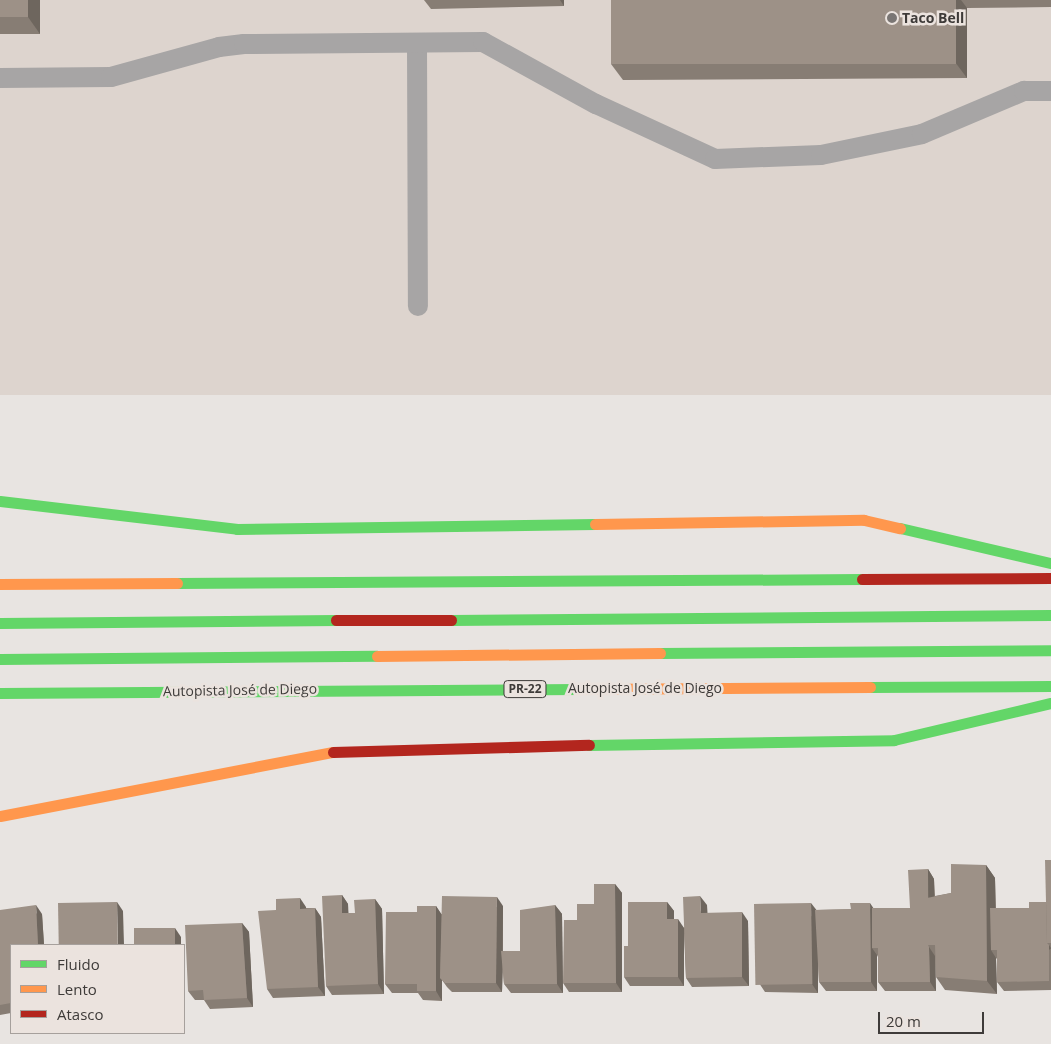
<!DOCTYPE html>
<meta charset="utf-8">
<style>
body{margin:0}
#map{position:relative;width:1051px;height:1044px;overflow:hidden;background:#e8e4e1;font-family:"Open Sans",sans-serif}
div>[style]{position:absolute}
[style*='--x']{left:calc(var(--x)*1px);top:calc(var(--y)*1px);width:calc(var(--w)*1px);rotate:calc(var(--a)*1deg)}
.built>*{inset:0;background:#ddd4ce;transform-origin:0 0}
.lane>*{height:20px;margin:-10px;padding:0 10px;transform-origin:10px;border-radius:10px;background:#a7a5a5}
.fast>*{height:11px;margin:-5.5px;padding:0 5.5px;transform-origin:5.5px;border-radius:5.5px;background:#63d668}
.slow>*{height:11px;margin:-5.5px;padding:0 5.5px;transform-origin:5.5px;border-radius:5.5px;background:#ff974d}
.jam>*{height:11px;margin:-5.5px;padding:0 5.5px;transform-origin:5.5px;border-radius:5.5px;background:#b3261e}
.wall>*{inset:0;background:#877d74;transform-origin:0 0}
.shaded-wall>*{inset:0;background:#6e665e;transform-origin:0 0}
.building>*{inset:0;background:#9d9187;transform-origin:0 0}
.dots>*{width:14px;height:14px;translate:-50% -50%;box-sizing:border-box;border:2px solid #ebe3de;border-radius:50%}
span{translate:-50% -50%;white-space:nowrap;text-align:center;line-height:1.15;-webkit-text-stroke:5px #ebe3de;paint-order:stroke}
.shield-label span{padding:1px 4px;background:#ebe3de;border:1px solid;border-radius:4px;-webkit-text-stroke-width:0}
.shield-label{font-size:12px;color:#3e3b39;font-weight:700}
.poi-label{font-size:14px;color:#3e3b39;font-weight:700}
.left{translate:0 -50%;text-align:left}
.street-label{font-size:14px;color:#3e3b39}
.legend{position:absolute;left:10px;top:944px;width:175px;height:90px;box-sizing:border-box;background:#ebe3de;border:1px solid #a6a09c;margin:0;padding:6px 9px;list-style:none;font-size:15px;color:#3e3b39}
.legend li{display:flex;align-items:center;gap:10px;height:25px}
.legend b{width:25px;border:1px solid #a6a09c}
.scale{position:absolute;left:878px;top:1012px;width:106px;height:22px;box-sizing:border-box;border:2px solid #3e3b39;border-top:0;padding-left:6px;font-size:15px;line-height:18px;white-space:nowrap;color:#3e3b39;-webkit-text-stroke:4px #ebe3de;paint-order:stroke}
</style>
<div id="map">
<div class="built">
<div style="left:0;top:0;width:1051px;height:395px"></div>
</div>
<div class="lane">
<div style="--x:417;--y:44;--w:262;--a:89.8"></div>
<div style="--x:0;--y:78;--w:111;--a:-0.5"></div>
<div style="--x:111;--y:77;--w:112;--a:-15.5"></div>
<div style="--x:219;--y:47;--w:25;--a:-7"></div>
<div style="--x:244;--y:44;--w:239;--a:-0.5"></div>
<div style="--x:483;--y:42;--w:129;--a:28.8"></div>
<div style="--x:596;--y:104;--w:131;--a:24.8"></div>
<div style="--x:715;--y:159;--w:106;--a:-2.2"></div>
<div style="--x:821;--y:155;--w:103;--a:-11.7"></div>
<div style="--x:922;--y:134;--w:111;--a:-22.9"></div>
<div style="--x:1024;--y:91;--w:27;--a:0"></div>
</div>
<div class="fast">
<div style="--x:0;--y:501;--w:239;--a:6.7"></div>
<div style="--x:237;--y:529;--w:358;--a:-0.8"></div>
<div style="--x:900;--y:528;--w:155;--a:13.1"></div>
<div style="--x:177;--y:583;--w:685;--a:-0.33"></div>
<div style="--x:451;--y:620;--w:600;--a:-0.48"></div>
<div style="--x:0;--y:623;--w:336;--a:-0.5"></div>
<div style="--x:660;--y:653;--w:391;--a:-0.4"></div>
<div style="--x:0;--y:659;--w:377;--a:-0.5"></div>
<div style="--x:870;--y:687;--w:181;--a:-0.3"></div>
<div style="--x:0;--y:693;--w:578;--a:-0.4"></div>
<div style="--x:589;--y:745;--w:305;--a:-0.9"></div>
<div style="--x:894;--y:740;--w:161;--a:-13.3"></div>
</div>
<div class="slow">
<div style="--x:595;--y:524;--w:269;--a:-0.9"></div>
<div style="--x:864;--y:520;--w:37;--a:13"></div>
<div style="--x:0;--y:584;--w:177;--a:-0.3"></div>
<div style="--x:377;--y:656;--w:283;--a:-0.6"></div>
<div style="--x:578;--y:689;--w:292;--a:-0.4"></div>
<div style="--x:0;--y:816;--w:339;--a:-10.9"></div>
</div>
<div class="jam">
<div style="--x:862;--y:579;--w:189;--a:-0.3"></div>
<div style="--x:336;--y:620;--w:115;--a:0"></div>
<div style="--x:333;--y:752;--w:256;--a:-1.6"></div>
</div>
<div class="wall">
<div style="left:0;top:0;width:40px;height:34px"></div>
<div style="clip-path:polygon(424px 0,564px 0,564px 6px,431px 9px)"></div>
<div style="clip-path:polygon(611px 0,1051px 0,1051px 7px,967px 8px,967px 78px,623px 80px,611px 64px)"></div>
<div style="clip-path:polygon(1051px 860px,1051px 990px,1004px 991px,997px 982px,997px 959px,996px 958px,997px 994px,945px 990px,936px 977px,935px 956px,936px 991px,885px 991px,878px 982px,878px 957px,877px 955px,877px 991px,826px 991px,819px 982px,818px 959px,818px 993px,765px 992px,759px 983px,816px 910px,910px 908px,928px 869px,934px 879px,935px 896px,951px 893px,986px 865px,995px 878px,996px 908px,1029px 908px,1046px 902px)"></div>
<div style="clip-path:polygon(615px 884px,622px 893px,622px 992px,569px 992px,563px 983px,577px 920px)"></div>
<div style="clip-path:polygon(342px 895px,348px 904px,348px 913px,355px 913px,375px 899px,382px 909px,384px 994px,332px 995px,326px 986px)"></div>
<div style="clip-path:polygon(667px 902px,674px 911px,674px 919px,684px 928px,707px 905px,707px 913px,748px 921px,749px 986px,692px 987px,686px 978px,684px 933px,684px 986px,630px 986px,624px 977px,628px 946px)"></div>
<div style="clip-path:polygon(555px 905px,562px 914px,563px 993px,511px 993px,504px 984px,503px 969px,502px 992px,452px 992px,447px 987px,442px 980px,442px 1001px,423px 1000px,418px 993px,392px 993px,385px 984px,417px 912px,436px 906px,441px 914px,503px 906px,503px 951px,520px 951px)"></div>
<div style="clip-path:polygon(306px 907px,306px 908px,315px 908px,321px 917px,325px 996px,273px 998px,267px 989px,276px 910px)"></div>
<div style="clip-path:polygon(0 910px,42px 914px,44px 945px,11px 945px,11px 1013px,0 1015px)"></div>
<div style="clip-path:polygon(242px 923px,249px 932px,253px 1007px,210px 1009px,204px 1000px,195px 1000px,188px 991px)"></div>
</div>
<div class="shaded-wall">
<div style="clip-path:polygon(28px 0,40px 0,40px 34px,28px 17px)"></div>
<div style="clip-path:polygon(560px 0,564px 0,564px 6px)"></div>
<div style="clip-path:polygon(956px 0,961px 0,967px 8px,967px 78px,955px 62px)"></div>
<div style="clip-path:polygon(986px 865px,995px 878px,996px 950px,991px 950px,996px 958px,997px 994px,987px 981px)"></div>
<div style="clip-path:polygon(928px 869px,934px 879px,935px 945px,929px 945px)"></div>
<div style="clip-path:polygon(615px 884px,622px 893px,622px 992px,616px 983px)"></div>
<div style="clip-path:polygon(342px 895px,348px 904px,349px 922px,342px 913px)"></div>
<div style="clip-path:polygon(700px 896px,707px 905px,708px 922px,701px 913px)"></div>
<div style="clip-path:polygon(497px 897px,503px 906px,502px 992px,496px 983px)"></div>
<div style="clip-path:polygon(300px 898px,306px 907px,307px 918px,300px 909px)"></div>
<div style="clip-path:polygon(375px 899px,382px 909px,384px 994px,378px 984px)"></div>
<div style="clip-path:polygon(117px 902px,123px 911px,124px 945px,118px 945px)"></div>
<div style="clip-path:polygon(667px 902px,674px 911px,674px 928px,667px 919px)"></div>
<div style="clip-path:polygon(811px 903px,818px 912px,818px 993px,812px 984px)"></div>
<div style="clip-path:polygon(870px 903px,876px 912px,872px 948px,877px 955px,877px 991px,871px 982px)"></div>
<div style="clip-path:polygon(36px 905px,42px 914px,44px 945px,38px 945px)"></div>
<div style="clip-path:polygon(555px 905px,562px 914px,563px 993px,557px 984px)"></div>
<div style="clip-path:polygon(436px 906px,442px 915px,440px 978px,442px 980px,442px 1001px,436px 991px)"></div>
<div style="clip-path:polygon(315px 908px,321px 917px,325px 996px,318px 987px)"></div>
<div style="clip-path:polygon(742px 912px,748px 921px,749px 986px,742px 977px)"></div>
<div style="clip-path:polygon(678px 919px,684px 928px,684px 986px,678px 977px)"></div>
<div style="clip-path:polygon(242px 923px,249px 932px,253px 1007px,247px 998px)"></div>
<div style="clip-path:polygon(175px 928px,181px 937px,181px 945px,175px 945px)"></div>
<div style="left:1049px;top:945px;width:4px;height:36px;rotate:56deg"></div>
<div style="clip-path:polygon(929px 947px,935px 956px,936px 991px,930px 982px)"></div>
<div style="clip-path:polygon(184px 954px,185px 957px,184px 975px)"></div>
</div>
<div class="building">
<div style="left:0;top:0;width:28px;height:17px"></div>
<div style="left:611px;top:0;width:345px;height:64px"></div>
<div style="clip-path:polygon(1045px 860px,1051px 860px,1051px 943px,1047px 943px)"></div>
<div style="clip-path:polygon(951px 864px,986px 865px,987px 981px,936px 977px,935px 945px,928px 945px,927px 898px,951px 893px)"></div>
<div style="clip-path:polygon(928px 869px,928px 945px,929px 947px,930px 982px,878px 982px,878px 948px,872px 948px,872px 908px,910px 908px,908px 870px)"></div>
<div style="clip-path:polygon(594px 884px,615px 884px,616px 983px,563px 983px,564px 920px,577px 920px,577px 904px,594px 904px)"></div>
<div style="clip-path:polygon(342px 895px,342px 913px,355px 913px,354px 900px,375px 899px,378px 984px,326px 986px,322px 896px)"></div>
<div style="clip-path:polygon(442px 896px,497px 897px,496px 983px,445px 983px,440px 978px)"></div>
<div style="clip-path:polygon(700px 896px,701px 913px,742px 912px,742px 977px,686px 978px,683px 897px)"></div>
<div style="clip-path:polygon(300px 898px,300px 909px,315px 908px,318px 987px,267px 989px,258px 911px,276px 910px,276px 899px)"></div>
<div style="left:117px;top:902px;width:43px;height:59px;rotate:89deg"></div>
<div style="clip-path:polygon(628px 902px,667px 902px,667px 919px,678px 919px,678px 977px,624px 977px,624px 946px,628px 946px)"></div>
<div style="clip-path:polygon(1029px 902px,1046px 902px,1047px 943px,1049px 945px,1049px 981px,997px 982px,997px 950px,991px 950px,990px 908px,1029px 908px)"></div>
<div style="left:811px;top:903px;width:81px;height:57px;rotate:89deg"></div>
<div style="clip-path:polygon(850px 903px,870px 903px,871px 982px,819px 982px,815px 910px,851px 909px)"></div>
<div style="clip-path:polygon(36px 905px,38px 945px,11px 945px,11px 1003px,0 1005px,0 910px)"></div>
<div style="clip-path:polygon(555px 905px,557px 984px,504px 984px,501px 951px,520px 951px,520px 910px)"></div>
<div style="clip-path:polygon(417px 906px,436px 906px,436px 991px,417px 991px,417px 984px,385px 984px,386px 912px,417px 912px)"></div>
<div style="clip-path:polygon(242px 923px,247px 998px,204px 1000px,203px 990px,188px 991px,185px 925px)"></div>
<div style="left:134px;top:928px;width:41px;height:17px"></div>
</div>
<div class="dots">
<div style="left:892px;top:18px;background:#7a7674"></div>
</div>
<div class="shield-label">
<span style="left:525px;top:689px">PR-22</span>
</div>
<div class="poi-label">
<span class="left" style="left:902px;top:18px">Taco Bell</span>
</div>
<div class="street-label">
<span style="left:645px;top:688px">Autopista José de Diego</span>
<span style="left:240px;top:690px;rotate:-1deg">Autopista José de Diego</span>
</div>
<ul class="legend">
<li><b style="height:6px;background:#63d668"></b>Fluido</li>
<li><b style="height:6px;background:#ff974d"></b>Lento</li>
<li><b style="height:6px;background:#b3261e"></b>Atasco</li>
</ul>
<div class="scale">20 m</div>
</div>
